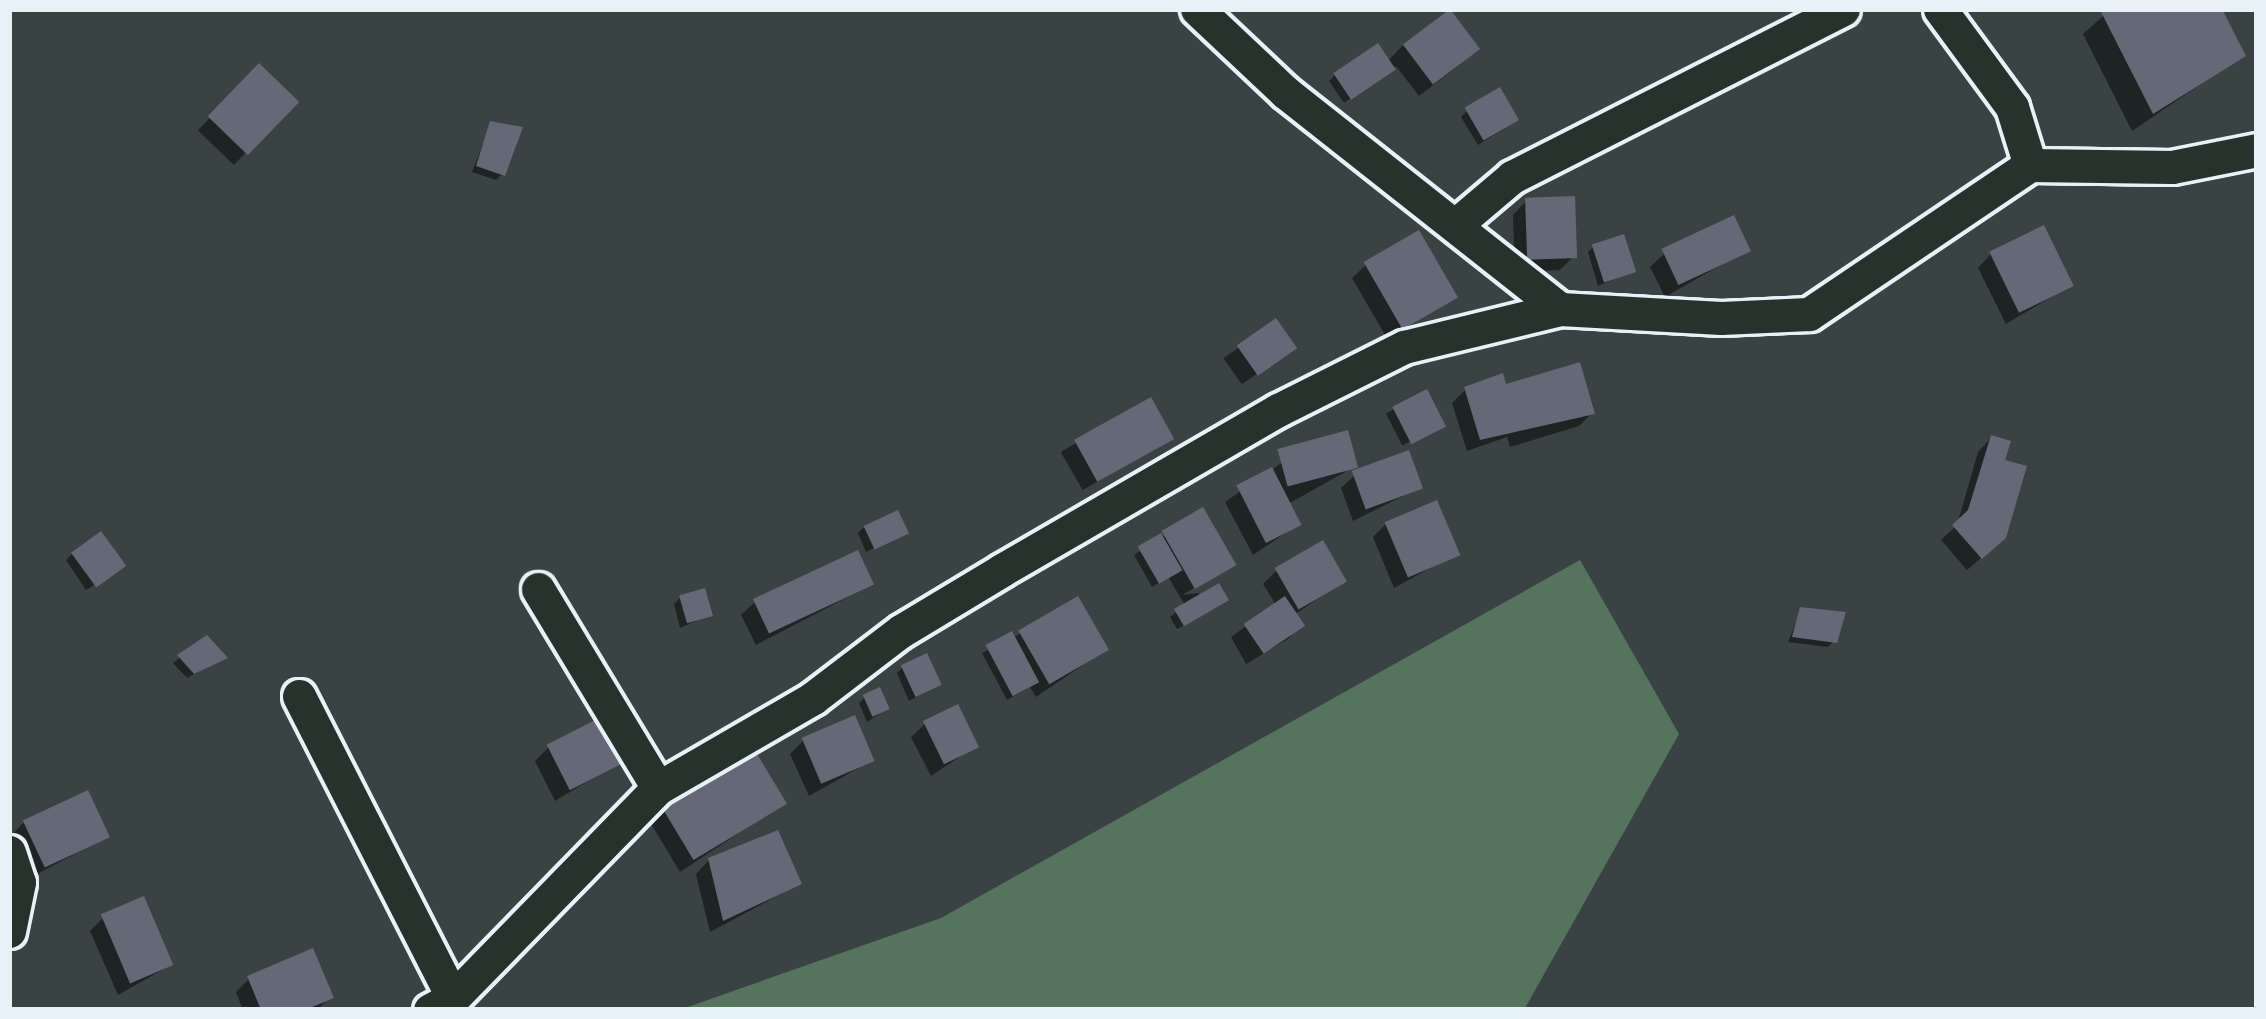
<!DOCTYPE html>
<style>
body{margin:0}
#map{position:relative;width:2266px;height:1019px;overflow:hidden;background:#394343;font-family:"Gochi Hand",sans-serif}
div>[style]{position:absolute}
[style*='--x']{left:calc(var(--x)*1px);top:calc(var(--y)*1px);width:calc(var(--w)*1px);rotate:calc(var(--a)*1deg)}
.green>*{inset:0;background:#54745d}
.shadow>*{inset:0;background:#0007;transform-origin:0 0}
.building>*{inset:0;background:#656876;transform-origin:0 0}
.roads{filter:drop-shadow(3px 0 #e8f1f8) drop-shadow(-3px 0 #e8f1f8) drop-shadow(0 3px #e8f1f8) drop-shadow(0 -3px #e8f1f8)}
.minor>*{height:33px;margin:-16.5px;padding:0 16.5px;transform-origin:16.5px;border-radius:16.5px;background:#26332d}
span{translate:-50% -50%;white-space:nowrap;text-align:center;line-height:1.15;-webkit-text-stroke:10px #26332d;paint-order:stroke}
.frame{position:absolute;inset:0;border:12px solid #e8f1f8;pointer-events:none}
</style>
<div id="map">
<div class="green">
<div style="clip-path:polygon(1580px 560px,1679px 734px,1524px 1010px,679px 1010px,941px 918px)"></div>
</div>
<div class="shadow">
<div style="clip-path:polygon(2111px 9px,2219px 9px,2242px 56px,2132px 131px,2083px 34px)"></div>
<div style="clip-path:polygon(1403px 45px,1463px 62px,1419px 96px,1396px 66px,1344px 103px,1329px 81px,1335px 75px,1387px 62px)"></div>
<div style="left:259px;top:67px;width:50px;height:88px;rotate:44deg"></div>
<div style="clip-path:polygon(1467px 111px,1510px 125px,1478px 145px,1461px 117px)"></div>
<div style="clip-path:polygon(491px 124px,502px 174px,496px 180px,472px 172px)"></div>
<div style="clip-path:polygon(1526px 201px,1574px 256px,1560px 270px,1515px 272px,1513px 215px)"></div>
<div style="clip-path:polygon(1594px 246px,1633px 271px,1598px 286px,1588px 252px)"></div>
<div style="clip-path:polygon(1747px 250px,1665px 297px,1650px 267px,1664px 254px)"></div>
<div style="clip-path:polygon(1991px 254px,2071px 285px,2006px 324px,1978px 268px)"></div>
<div style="clip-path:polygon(1366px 265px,1454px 296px,1388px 340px,1352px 278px)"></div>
<div style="left:1275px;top:322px;width:32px;height:63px;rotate:55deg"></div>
<div style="clip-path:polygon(1504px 388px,1592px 413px,1579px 426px,1510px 447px,1507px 437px,1467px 451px,1452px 403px,1466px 389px)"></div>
<div style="left:1426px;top:393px;width:36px;height:45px;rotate:63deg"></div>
<div style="left:1149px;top:401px;width:44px;height:102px;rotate:60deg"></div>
<div style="clip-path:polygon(1991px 438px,1989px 551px,1967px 570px,1941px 540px,1957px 525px,1978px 452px)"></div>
<div style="clip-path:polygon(1283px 462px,1354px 467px,1288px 504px,1299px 524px,1253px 555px,1225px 502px)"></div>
<div style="clip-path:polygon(1355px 475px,1419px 488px,1353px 521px,1341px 488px)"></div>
<div style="clip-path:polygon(1202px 512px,1233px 565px,1182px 595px,1198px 593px,1219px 606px,1177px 629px,1170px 617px,1185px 605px,1168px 577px,1152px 587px,1134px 555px)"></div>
<div style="clip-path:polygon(1386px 524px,1456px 554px,1394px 588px,1373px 537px)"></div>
<div style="clip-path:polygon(864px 527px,905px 533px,866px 552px,858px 533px)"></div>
<div style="clip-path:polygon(72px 554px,116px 572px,86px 590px,66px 560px)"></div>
<div style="clip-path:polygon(1277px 570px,1343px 581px,1294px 615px,1301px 626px,1288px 639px,1246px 664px,1231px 637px,1276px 605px,1263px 584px)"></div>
<div style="clip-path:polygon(871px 585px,756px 645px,741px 615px,755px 602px)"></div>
<div style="clip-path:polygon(680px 598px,709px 615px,680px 628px,674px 604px)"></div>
<div style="clip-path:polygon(1801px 611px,1834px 641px,1828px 647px,1788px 642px)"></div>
<div style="clip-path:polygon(1020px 634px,1105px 650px,1036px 697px,1030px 687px,1007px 700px,982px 653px)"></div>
<div style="clip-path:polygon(206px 639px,223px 658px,187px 678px,173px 663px)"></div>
<div style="clip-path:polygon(903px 667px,938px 685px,909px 701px,897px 673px)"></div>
<div style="clip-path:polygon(865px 697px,887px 709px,867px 722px,859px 703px)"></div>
<div style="clip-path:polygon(925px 724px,976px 746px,931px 776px,911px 737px)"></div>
<div style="clip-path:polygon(804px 740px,871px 761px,809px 796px,790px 754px)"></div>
<div style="clip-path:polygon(549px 747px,620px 762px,555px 801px,535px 761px)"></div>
<div style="clip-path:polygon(784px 803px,680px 872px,650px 822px,663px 809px)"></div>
<div style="clip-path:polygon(24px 822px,106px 837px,30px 878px,11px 836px)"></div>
<div style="clip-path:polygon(709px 860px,799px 884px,710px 932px,696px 874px)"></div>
<div style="clip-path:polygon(103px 918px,171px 965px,118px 995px,90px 931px)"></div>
<div style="clip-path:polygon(249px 979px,330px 997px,317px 1010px,243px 1010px,236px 992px)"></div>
</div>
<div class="building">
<div style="left:1450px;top:9px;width:50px;height:59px;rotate:53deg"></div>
<div style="clip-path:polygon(2222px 9px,2246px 56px,2153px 114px,2101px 12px)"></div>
<div style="left:1378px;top:43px;width:32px;height:54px;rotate:56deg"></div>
<div style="left:259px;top:63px;width:56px;height:74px;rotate:44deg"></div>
<div style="left:1500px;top:87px;width:38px;height:41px;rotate:60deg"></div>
<div style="clip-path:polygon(490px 121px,523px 127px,505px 176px,476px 166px)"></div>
<div style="left:1575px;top:196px;width:62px;height:50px;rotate:88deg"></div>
<div style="left:1734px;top:215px;width:40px;height:80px;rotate:65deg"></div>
<div style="left:2044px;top:225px;width:68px;height:61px;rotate:64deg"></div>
<div style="left:1419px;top:230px;width:78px;height:64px;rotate:60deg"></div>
<div style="left:1624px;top:234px;width:40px;height:34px;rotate:72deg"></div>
<div style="left:1276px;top:318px;width:37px;height:48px;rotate:55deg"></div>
<div style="clip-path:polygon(1580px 362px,1595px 414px,1480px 440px,1464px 387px,1503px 373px,1506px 384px)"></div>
<div style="left:1427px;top:389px;width:42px;height:39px;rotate:63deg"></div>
<div style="left:1151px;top:397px;width:48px;height:88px;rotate:61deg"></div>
<div style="left:1348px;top:430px;width:39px;height:73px;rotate:75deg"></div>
<div style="clip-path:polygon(1991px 435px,2011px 441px,2005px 460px,2027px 466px,2006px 538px,1982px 559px,1952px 525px,1968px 510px)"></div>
<div style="left:1409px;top:450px;width:41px;height:61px;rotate:70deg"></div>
<div style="left:1272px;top:467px;width:65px;height:40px;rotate:63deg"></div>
<div style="left:1437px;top:500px;width:60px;height:57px;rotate:67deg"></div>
<div style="left:1203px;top:507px;width:67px;height:48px;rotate:60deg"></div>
<div style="left:898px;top:510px;width:26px;height:38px;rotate:65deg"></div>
<div style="left:101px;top:531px;width:43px;height:37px;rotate:54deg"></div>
<div style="left:1161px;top:533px;width:43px;height:27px;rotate:60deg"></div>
<div style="left:1323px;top:540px;width:48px;height:56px;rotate:60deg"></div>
<div style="left:858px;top:550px;width:38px;height:116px;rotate:65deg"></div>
<div style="left:1219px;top:583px;width:20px;height:52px;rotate:60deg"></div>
<div style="left:705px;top:588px;width:29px;height:27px;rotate:74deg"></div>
<div style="left:1078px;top:596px;width:62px;height:69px;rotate:60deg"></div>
<div style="left:1285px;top:596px;width:36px;height:50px;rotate:56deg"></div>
<div style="clip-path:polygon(1800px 607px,1846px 612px,1837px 643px,1792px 637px)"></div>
<div style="left:1012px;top:631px;width:58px;height:30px;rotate:62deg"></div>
<div style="clip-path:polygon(207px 635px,228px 658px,194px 674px,177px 655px)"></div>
<div style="left:927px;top:653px;width:35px;height:29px;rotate:65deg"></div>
<div style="left:880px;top:687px;width:24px;height:19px;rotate:66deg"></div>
<div style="left:958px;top:704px;width:48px;height:39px;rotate:64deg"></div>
<div style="left:855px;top:715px;width:50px;height:58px;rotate:67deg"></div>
<div style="left:601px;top:717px;width:51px;height:61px;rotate:63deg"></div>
<div style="left:754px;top:749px;width:64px;height:109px;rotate:59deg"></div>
<div style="left:88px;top:790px;width:52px;height:72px;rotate:65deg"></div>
<div style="clip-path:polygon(778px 830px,802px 884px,723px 921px,708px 858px)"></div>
<div style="left:144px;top:896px;width:75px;height:47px;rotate:67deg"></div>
<div style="clip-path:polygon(313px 948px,334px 998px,305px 1010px,261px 1010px,247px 976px)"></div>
</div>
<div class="roads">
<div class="minor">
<div style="--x:1197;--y:9;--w:121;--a:43.3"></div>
<div style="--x:1285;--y:92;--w:350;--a:38.3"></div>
<div style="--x:1940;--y:9;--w:122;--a:53.7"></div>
<div style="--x:2012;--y:107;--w:61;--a:72.8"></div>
<div style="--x:1459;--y:222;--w:70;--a:-40.3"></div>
<div style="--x:1512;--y:177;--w:371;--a:-26.9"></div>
<div style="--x:538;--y:589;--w:232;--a:58.9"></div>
<div style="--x:299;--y:696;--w:339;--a:63"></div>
<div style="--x:9;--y:852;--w:32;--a:72"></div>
<div style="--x:19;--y:882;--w:50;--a:101.5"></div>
<div style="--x:430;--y:1010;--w:26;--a:-28"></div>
<div style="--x:453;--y:998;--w:293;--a:-45.7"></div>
<div style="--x:658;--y:788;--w:179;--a:-30.1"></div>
<div style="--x:813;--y:698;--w:111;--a:-37.3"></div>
<div style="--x:901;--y:631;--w:118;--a:-31.1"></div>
<div style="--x:1002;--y:570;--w:319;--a:-30.1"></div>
<div style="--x:1278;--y:410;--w:141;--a:-26.6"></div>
<div style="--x:1404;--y:347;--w:161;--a:-13.7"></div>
<div style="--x:1560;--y:309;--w:161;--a:3.2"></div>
<div style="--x:1721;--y:318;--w:88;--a:-2.6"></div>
<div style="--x:1809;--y:314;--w:267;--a:-34"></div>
<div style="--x:2030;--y:165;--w:142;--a:0.8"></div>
<div style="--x:2172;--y:167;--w:87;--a:-11.3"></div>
</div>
</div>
<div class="frame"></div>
</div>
